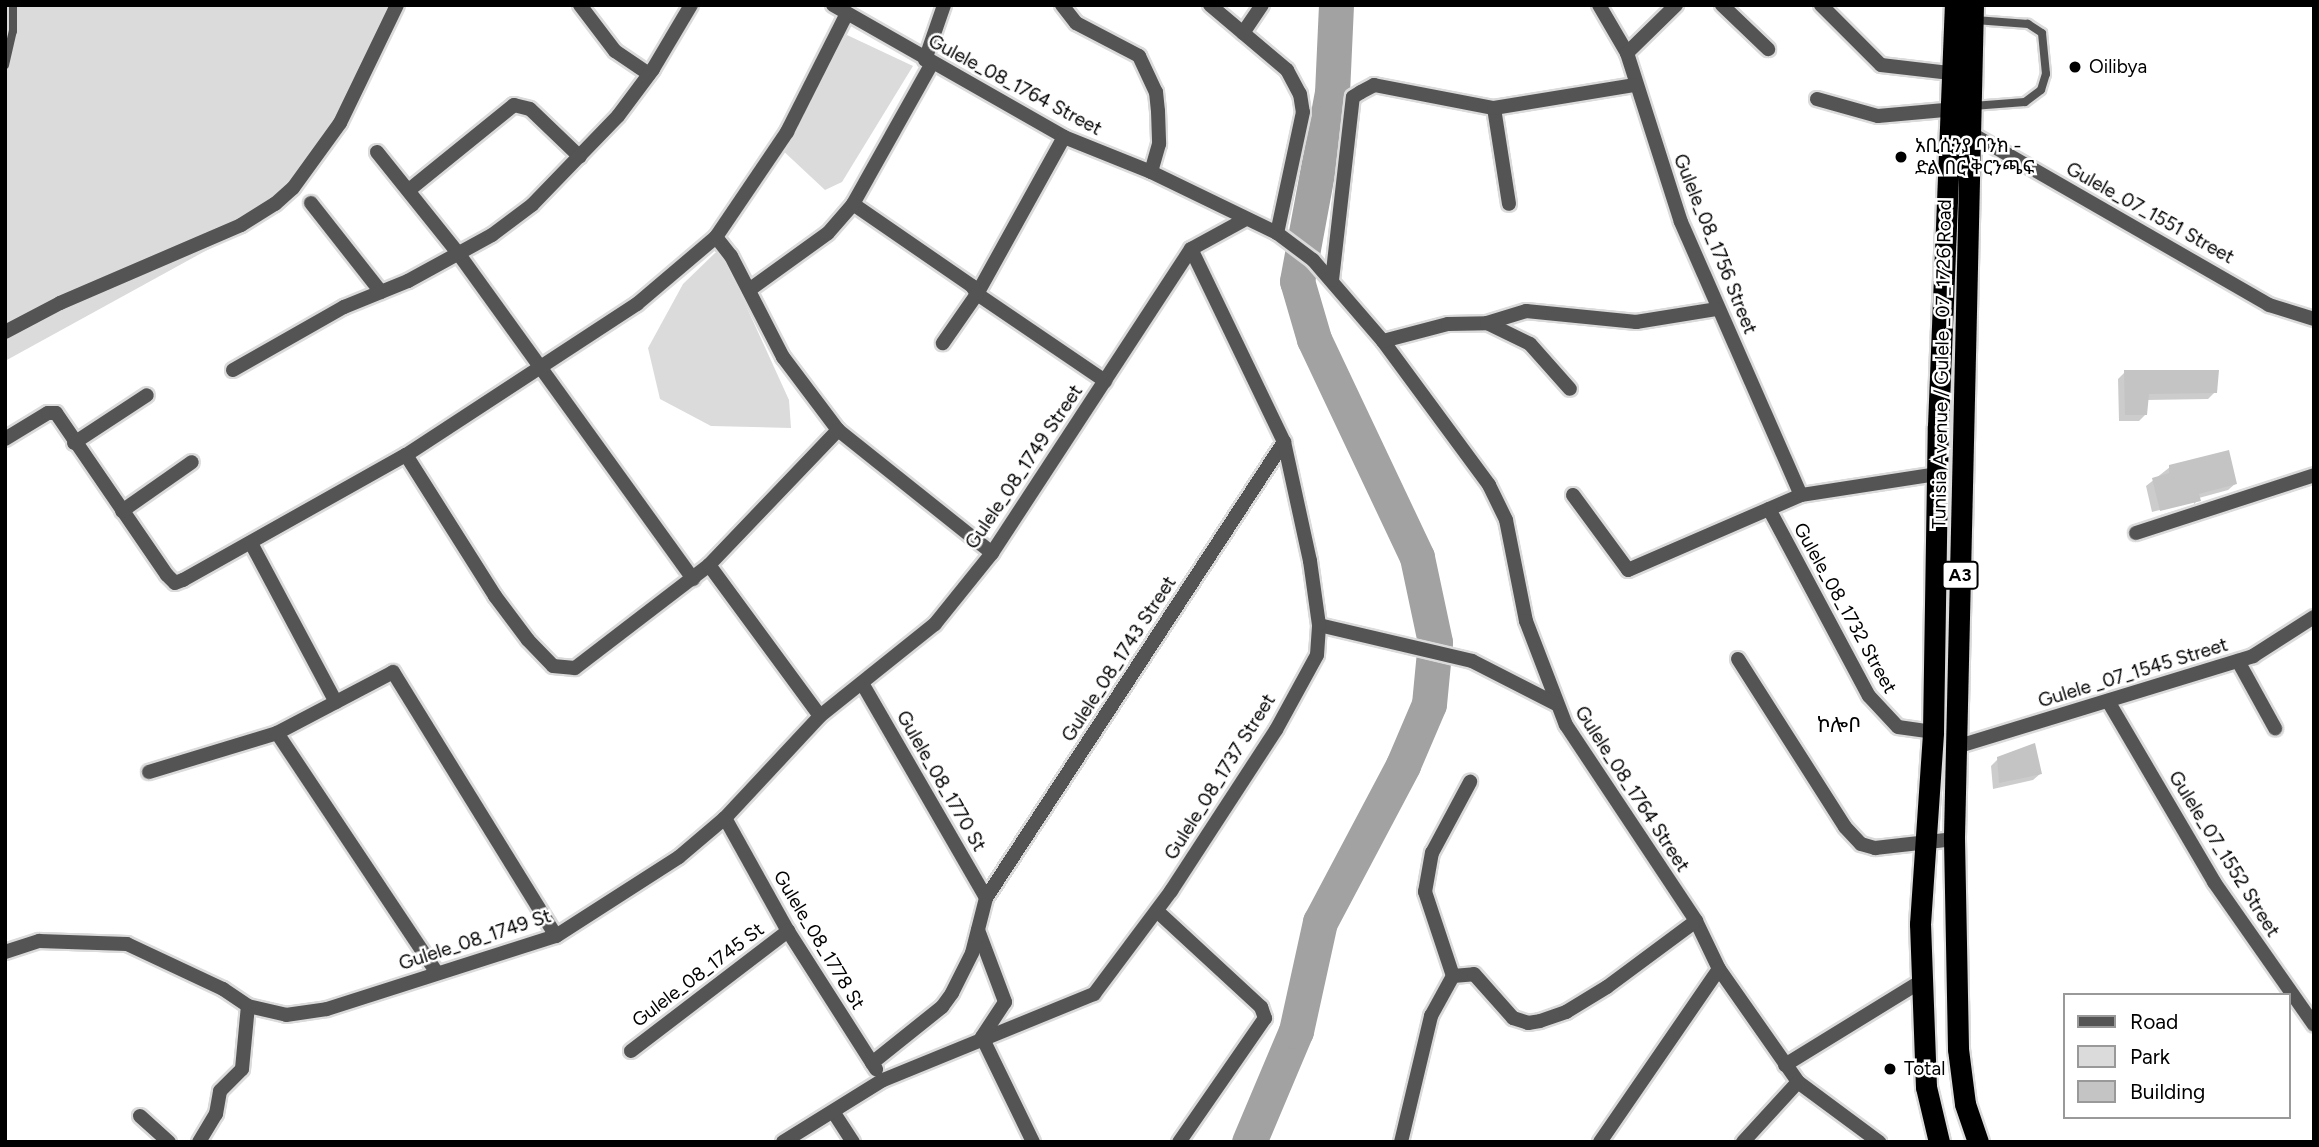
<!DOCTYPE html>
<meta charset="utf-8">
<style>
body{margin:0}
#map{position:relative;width:2319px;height:1147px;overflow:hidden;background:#fff;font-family:Figtree,"Noto Sans Ethiopic",sans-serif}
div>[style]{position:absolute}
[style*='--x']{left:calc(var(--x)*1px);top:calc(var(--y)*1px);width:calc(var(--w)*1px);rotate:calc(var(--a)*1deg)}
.green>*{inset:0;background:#dbdbdb}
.shadow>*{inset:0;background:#0003}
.river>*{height:35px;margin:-17.5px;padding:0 17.5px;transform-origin:17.5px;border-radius:17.5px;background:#a2a2a2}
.building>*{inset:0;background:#c4c4c4}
.roads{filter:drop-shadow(2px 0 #dbdbdb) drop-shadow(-2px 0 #dbdbdb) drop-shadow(0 2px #dbdbdb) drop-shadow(0 -2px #dbdbdb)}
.lane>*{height:8px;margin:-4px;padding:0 4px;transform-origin:4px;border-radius:4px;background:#545454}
.street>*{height:14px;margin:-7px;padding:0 7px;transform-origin:7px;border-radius:7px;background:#545454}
.highway>*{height:21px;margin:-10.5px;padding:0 10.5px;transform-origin:10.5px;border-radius:10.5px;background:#000}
.dots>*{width:19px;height:19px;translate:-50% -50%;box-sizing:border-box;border:4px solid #fff;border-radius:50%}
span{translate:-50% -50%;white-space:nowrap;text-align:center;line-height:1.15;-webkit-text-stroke:5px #fff;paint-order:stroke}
.shield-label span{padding:2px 5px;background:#fff;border:2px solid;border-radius:5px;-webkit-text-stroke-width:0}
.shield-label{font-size:18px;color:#000;font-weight:700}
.poi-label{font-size:19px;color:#000}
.left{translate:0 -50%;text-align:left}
.street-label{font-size:19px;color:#000}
.neighbourhood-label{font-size:21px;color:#000}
.frame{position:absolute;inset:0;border:7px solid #000;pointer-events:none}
.legend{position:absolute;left:2063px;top:993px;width:228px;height:126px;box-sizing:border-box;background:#fff;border:2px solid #999;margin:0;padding:9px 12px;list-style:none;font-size:21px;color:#000}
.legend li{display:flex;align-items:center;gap:14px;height:35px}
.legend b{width:35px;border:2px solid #999}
</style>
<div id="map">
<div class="green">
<div style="clip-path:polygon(5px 5px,395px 5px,384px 46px,269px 216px,5px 361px)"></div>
<div style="clip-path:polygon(847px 35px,913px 66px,842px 182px,825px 190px,779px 147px)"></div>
<div style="clip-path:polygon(715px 253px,722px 253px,789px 400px,791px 428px,711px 426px,660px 399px,648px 348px,683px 284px)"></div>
</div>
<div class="shadow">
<div style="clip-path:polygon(2125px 372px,2215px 392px,2208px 399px,2147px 400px,2146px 414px,2139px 421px,2119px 421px,2118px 379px)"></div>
<div style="clip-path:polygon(2170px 467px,2235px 484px,2228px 490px,2199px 498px,2192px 507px,2154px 517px,2194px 505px,2194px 501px,2152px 512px,2146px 486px)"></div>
<div style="clip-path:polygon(1998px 759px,2040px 774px,2033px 780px,1993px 789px,1991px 766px)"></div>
</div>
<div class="river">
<div style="--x:1249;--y:1142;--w:121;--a:-67.1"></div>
<div style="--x:1296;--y:1031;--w:112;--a:-77.6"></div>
<div style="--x:1320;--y:922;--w:178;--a:-62.1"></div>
<div style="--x:1403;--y:765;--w:66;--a:-66.9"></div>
<div style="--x:1429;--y:704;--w:62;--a:-84.5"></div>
<div style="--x:1435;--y:642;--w:87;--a:-102"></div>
<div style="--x:1417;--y:557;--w:241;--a:-115.3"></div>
<div style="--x:1314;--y:339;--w:60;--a:-106.3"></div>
<div style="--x:1297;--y:281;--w:191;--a:-79.5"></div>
<div style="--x:1332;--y:93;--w:88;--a:-87.4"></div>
</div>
<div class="building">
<div style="clip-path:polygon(2124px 370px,2219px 370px,2217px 393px,2149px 394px,2147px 415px,2125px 415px)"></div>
<div style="clip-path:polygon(2229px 450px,2237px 484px,2199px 494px,2201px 501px,2160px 511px,2152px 478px,2169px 473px,2169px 465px)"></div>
<div style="clip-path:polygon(2035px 743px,2042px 774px,1999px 783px,1997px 757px)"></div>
</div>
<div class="roads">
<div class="lane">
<div style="--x:5;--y:65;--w:35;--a:-77"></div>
<div style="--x:13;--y:31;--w:26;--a:-90"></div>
<div style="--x:1973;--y:106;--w:52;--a:-4.4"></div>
<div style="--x:2025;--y:102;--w:20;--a:-37"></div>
<div style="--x:2041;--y:90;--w:17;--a:-73"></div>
<div style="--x:2046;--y:74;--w:41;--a:-95.6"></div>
<div style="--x:2042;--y:33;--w:17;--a:-147"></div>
<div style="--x:2028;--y:24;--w:53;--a:-175.7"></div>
</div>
<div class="street">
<div style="--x:580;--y:5;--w:58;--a:52.7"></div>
<div style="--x:615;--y:51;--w:41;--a:34.1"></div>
<div style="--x:833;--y:5;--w:266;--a:29.7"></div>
<div style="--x:1064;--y:137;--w:94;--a:21.9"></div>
<div style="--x:1151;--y:172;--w:140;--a:25.8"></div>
<div style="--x:1277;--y:233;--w:45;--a:36.9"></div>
<div style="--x:1313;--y:260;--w:107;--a:49.2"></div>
<div style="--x:1383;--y:341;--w:179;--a:53.6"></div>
<div style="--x:1489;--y:485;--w:39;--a:64"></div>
<div style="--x:1506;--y:520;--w:103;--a:78.8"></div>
<div style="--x:1526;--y:621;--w:111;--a:69"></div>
<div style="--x:1566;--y:725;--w:235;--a:56.4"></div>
<div style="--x:1696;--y:921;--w:53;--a:64.4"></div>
<div style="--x:1719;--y:969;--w:138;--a:55"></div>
<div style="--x:1798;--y:1082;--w:101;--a:36.5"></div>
<div style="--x:1062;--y:5;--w:23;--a:52"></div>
<div style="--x:1076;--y:23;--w:71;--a:27.6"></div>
<div style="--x:1139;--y:56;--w:40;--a:65"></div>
<div style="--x:1156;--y:92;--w:19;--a:84"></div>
<div style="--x:1158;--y:111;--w:33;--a:88"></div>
<div style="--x:1159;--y:144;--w:29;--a:106"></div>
<div style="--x:1210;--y:5;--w:101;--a:40.2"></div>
<div style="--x:1287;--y:70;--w:27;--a:62"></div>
<div style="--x:1300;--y:94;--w:18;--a:81"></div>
<div style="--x:1303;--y:112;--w:124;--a:102.1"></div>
<div style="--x:1599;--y:5;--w:56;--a:59.7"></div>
<div style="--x:1627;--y:53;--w:177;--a:72.3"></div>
<div style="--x:1681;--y:222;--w:298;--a:66.3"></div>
<div style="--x:1722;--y:5;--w:64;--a:43.7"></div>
<div style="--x:1821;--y:5;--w:85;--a:45"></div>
<div style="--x:1881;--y:65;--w:79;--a:6.6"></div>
<div style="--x:1243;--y:33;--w:34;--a:-56"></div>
<div style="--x:1627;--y:53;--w:69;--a:-44.4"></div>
<div style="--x:925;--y:60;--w:58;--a:-70.9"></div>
<div style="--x:1817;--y:99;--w:63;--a:15.6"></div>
<div style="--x:1878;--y:116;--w:78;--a:-5.1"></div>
<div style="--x:1494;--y:108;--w:97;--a:81.1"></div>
<div style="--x:1965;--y:130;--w:351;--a:29.9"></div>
<div style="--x:2269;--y:305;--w:47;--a:17.3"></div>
<div style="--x:1064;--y:137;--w:179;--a:119"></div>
<div style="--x:977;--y:294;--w:155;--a:34.2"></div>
<div style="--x:377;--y:152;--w:129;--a:51.3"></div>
<div style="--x:458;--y:253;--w:402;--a:54.2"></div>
<div style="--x:409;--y:190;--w:135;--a:-39"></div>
<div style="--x:514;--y:105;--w:16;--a:14"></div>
<div style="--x:530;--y:109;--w:69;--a:43.8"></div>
<div style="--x:311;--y:203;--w:113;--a:51.8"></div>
<div style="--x:853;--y:204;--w:145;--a:34.6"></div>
<div style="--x:972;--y:286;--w:9;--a:58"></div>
<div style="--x:977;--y:294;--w:60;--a:124.8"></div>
<div style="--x:716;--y:237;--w:24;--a:52"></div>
<div style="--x:731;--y:256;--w:114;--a:62.8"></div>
<div style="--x:783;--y:357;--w:91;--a:53"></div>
<div style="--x:838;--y:430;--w:197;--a:38.6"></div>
<div style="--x:1332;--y:280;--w:184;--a:-83.5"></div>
<div style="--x:1353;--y:97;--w:9;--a:-32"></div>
<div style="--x:1361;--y:92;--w:15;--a:-28"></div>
<div style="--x:1374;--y:85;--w:122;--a:10.9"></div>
<div style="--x:1494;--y:108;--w:143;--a:-9.3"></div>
<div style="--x:749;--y:290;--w:97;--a:-35.8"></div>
<div style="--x:828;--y:233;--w:38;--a:-49"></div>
<div style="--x:853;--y:204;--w:162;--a:-60.7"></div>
<div style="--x:1487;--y:323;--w:48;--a:26"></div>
<div style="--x:1530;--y:344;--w:60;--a:48.4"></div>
<div style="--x:5;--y:332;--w:62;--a:-27.8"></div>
<div style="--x:60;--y:303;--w:197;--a:-23.3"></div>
<div style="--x:241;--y:225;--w:40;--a:-32"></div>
<div style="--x:275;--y:204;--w:24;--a:-42"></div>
<div style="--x:293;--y:188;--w:80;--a:-54.1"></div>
<div style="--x:340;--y:123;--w:131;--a:-64.2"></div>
<div style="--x:1383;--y:341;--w:67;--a:-14.7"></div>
<div style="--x:1448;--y:324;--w:39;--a:-1"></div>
<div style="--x:1487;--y:323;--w:41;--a:-17.1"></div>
<div style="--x:1526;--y:311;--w:111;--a:5.7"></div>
<div style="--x:1636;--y:322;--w:81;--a:-9.2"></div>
<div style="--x:233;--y:370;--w:128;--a:-29.6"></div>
<div style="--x:344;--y:307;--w:69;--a:-22.1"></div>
<div style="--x:408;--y:281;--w:96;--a:-28.7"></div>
<div style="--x:492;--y:235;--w:50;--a:-36.9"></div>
<div style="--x:532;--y:205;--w:124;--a:-46"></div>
<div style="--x:618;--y:116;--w:59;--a:-53.3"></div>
<div style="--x:653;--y:69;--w:74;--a:-59.3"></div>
<div style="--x:5;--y:439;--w:50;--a:-31.2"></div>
<div style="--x:48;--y:413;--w:8;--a:0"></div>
<div style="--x:56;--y:413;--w:196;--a:55.6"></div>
<div style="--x:167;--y:575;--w:11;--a:45"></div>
<div style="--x:175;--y:583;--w:9;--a:-21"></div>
<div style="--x:183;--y:580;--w:256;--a:-29.3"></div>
<div style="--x:406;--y:455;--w:276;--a:-33.2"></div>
<div style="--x:637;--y:304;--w:104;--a:-40.3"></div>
<div style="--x:716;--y:237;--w:127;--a:-55.9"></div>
<div style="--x:787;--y:132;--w:131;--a:-63.2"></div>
<div style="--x:74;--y:443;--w:87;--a:-33.3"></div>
<div style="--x:406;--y:455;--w:167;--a:57.7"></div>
<div style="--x:495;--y:596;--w:55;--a:53.1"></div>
<div style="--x:528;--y:640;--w:36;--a:46"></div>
<div style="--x:553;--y:666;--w:22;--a:5"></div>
<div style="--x:575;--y:668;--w:169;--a:-37.5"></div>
<div style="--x:709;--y:565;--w:187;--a:-46.3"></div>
<div style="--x:1573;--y:495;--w:93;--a:53.7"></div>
<div style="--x:1628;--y:570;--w:189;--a:-23.4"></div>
<div style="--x:1801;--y:495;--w:138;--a:-8.8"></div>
<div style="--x:1769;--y:509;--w:212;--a:61.9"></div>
<div style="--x:1869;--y:696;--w:42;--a:46.9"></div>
<div style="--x:1898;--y:727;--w:35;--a:8"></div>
<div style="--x:122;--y:511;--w:85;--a:-35"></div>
<div style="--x:2136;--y:533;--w:187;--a:-18"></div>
<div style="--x:252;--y:545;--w:178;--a:61.9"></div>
<div style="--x:709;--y:565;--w:187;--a:53.7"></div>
<div style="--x:1319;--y:625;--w:157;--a:13.2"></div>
<div style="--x:1472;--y:661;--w:94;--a:27.1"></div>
<div style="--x:1738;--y:659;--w:199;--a:57.5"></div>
<div style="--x:1845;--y:827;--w:23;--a:47"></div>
<div style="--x:1861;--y:844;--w:15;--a:16"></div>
<div style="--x:1875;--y:848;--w:80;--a:-6.5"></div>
<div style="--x:2238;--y:661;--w:77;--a:61.1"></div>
<div style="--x:862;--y:683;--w:248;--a:60"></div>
<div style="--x:2108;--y:701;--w:210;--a:59.6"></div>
<div style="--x:2214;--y:882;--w:174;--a:55"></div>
<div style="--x:277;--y:733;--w:286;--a:56.3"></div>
<div style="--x:1956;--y:747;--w:311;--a:-17"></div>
<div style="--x:2253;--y:656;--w:72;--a:-32.6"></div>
<div style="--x:149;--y:772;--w:134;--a:-16.9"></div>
<div style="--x:277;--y:733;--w:131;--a:-27.7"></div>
<div style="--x:393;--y:672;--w:310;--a:58.3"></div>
<div style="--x:725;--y:818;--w:129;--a:60.9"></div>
<div style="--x:788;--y:931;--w:164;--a:57.5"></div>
<div style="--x:1157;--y:911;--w:142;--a:42.7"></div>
<div style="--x:1261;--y:1007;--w:12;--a:70"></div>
<div style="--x:1265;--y:1018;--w:151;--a:124.7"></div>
<div style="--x:978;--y:930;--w:77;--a:69.4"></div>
<div style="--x:1005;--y:1002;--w:42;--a:123.3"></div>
<div style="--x:5;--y:952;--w:36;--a:-18"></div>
<div style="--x:39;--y:941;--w:88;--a:2"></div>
<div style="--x:127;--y:944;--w:106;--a:25.1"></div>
<div style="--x:223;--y:989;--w:30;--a:34"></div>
<div style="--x:1453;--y:976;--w:21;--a:-5"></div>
<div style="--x:1474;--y:974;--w:59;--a:48.4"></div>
<div style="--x:1513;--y:1018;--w:16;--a:18"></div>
<div style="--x:1528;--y:1023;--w:12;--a:-9"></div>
<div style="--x:1540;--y:1021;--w:28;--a:-19"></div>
<div style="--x:1566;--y:1012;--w:48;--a:-31.4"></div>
<div style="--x:1607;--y:987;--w:111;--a:-36.6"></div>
<div style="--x:1453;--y:976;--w:89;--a:-108.4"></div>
<div style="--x:1425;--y:892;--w:40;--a:-80"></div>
<div style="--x:1432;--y:853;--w:81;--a:-61.8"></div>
<div style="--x:982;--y:1037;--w:117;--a:64.1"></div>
<div style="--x:631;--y:1051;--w:198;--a:-37.4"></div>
<div style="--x:872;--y:1063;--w:90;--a:-38.7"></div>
<div style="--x:942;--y:1007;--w:17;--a:-54"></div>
<div style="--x:952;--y:993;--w:45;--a:-63.4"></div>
<div style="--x:972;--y:953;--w:57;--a:-75.7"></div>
<div style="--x:986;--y:898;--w:545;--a:-56.84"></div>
<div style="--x:1785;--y:1065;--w:158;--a:-31.6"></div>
<div style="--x:834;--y:1113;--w:35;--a:57"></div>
<div style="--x:140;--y:1116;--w:39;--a:42"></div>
<div style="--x:199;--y:1142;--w:33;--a:-59"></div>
<div style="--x:216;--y:1114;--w:23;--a:-80"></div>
<div style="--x:220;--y:1091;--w:31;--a:-45"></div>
<div style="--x:242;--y:1069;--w:63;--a:-84.6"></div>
<div style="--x:248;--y:1006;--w:39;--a:13"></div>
<div style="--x:286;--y:1015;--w:41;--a:-8.3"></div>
<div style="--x:327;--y:1009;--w:240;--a:-17.7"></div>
<div style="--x:556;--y:936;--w:146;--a:-32.7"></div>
<div style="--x:679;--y:857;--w:60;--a:-40.3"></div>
<div style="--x:725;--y:818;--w:139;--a:-47"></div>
<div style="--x:820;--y:716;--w:147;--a:-38.7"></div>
<div style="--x:935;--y:624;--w:91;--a:-51.2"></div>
<div style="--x:992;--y:553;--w:363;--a:-56.8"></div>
<div style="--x:1191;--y:249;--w:60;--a:-28.7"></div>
<div style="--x:783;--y:1142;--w:118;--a:-31.8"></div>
<div style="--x:883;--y:1080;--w:228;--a:-22.2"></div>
<div style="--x:1094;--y:994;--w:129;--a:-53.2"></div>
<div style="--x:1171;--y:891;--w:192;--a:-56.9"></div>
<div style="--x:1276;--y:730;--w:85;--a:-61.3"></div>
<div style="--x:1317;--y:655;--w:30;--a:-86"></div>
<div style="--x:1319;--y:625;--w:65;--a:-98"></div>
<div style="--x:1310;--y:561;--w:122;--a:-102.3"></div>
<div style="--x:1284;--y:442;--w:214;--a:-115.7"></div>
<div style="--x:1401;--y:1142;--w:130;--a:-76.6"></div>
<div style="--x:1431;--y:1016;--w:46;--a:-61.2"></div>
<div style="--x:1600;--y:1142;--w:210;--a:-55.5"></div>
<div style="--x:1743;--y:1142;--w:81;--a:-47.5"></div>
</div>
<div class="highway">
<div style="--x:1973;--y:5;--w:834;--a:91.31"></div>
<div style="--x:1954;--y:839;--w:210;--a:88.9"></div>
<div style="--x:1958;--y:1049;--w:55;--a:82.7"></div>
<div style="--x:1965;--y:1104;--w:40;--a:71.1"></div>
<div style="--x:1939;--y:1142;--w:57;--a:-103.3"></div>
<div style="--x:1926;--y:1087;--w:163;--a:-92.1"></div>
<div style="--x:1920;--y:924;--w:192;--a:-86.1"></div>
<div style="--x:1933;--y:732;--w:306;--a:-89.1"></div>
<div style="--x:1938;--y:426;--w:421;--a:-87.7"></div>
</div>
</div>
<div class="dots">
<div style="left:2075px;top:67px;background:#000"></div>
<div style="left:1901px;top:157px;background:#000"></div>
<div style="left:1890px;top:1069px;background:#000"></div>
</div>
<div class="shield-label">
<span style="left:1960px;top:575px">A3</span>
</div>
<div class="poi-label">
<span class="left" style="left:2089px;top:67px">Oilibya</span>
<span class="left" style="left:1915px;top:157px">አቢሲንያ ባንክ -<br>ድል በር ቅርንጫፍ</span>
<span class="left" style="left:1904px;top:1069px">Total</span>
</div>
<div class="street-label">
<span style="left:1015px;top:85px;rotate:28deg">Gulele_08_1764 Street</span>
<span style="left:2150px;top:213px;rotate:29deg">Gulele_07_1551 Street</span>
<span style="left:1715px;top:244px;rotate:68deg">Gulele_08_1756 Street</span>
<span style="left:1942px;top:364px;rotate:-89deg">Tunisia Avenue / Gulele _07_1726 Road</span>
<span style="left:1024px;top:467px;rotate:-56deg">Gulele_08_1749 Street</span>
<span style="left:1845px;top:608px;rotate:61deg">Gulele_08_1732 Street</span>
<span style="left:1119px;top:659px;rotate:-57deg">Gulele_08_1743 Street</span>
<span style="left:2133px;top:673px;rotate:-17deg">Gulele _07_1545 Street</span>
<span style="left:1220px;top:777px;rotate:-58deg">Gulele_08_1737 Street</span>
<span style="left:941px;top:781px;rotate:60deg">Gulele_08_1770 St</span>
<span style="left:1632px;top:789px;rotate:57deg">Gulele_08_1764 Street</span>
<span style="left:2224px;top:854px;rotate:58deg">Gulele_07_1552 Street</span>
<span style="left:475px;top:940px;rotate:-18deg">Gulele_08_1749 St</span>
<span style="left:819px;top:940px;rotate:59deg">Gulele_08_1778 St</span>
<span style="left:698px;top:975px;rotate:-37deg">Gulele_08_1745 St</span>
</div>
<div class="neighbourhood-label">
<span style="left:1839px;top:725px">ኮሎቦ</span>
</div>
<div class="frame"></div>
<ul class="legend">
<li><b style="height:9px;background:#545454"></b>Road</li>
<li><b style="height:19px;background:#dbdbdb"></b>Park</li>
<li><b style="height:19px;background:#c4c4c4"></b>Building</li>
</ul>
</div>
